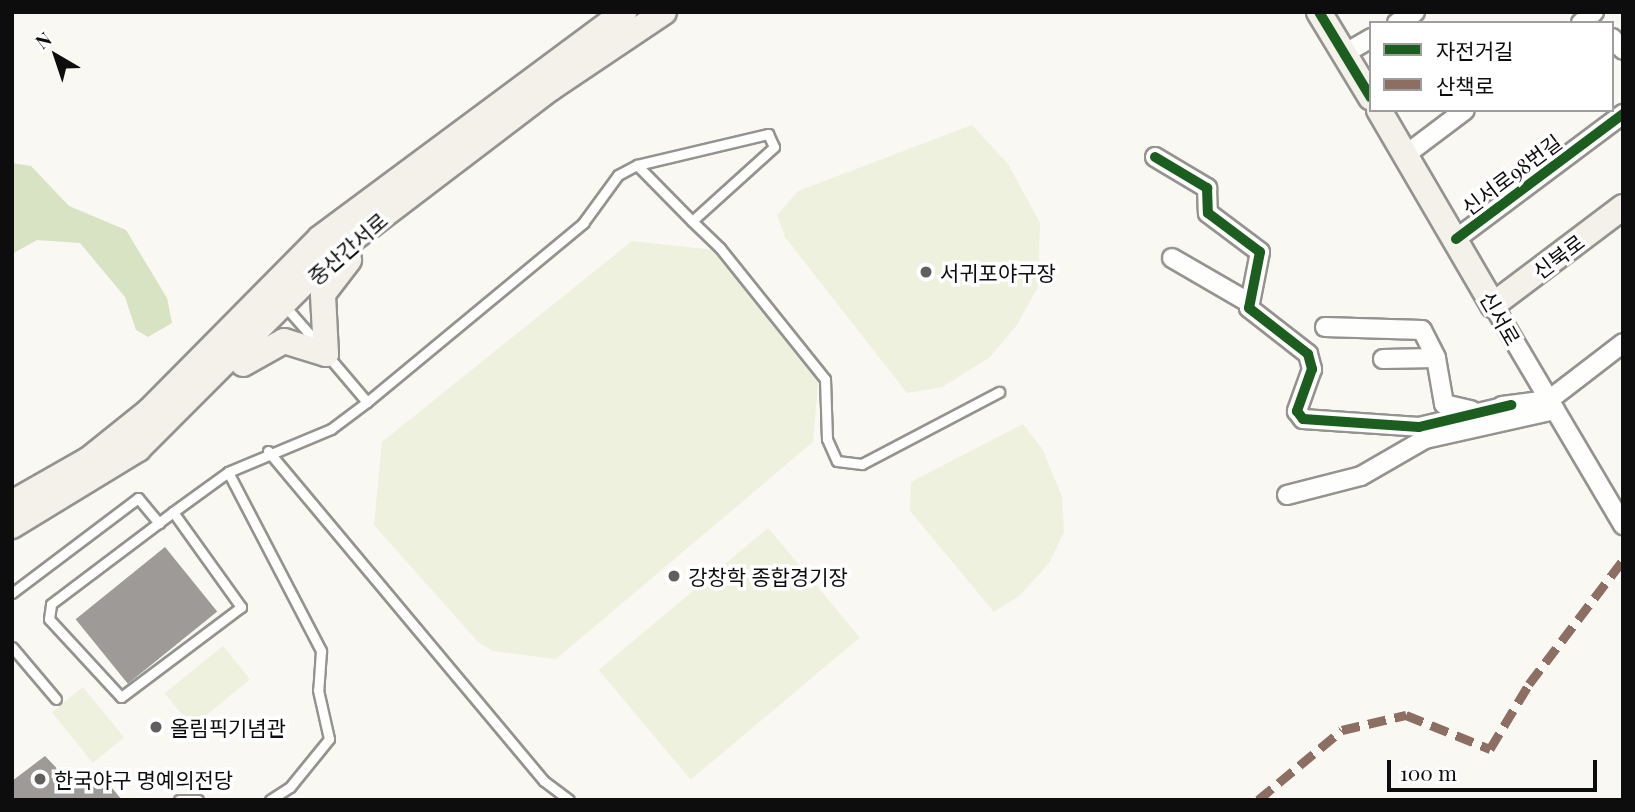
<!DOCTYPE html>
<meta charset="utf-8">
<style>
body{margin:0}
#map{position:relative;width:1635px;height:812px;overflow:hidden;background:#faf8f2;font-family:"Playfair Display","Noto Sans KR",serif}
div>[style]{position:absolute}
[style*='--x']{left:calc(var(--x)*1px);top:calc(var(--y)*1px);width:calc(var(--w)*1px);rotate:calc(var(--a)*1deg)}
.forest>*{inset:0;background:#d7e3c3}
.pitch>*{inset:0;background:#eef1de;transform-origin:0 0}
.building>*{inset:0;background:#9d9a97;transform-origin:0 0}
.roads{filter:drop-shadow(2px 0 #949390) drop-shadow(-2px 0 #949390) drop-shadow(0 2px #949390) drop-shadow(0 -2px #949390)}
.lane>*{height:9px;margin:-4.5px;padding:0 4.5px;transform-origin:4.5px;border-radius:4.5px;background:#fefefd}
.street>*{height:18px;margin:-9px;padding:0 9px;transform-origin:9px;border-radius:9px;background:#fefefd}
.secondary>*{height:24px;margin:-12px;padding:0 12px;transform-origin:12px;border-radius:12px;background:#f3f1ea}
.quiet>*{height:9px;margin-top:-4.5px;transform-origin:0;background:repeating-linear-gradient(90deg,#8d6e63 0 18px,transparent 0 27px)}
.cycleway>*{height:10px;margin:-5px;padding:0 5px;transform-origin:5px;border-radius:5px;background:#1b5e20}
.dots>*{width:19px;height:19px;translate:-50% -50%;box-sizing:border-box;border:4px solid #fff;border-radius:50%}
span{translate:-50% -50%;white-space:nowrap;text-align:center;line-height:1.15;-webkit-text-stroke:7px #fff;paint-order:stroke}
.street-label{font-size:21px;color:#0d0d0d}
.poi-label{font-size:21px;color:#0d0d0d}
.left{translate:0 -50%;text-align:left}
.frame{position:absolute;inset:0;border:14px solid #0d0d0d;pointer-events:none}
.legend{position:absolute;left:1369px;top:21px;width:245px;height:91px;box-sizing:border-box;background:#fff;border:2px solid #9e9e9e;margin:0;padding:9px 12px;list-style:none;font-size:21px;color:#0d0d0d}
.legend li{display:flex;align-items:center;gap:14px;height:35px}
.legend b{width:35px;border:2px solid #9e9e9e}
.north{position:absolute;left:21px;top:21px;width:70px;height:70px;-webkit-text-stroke:5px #fff;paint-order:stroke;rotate:321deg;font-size:19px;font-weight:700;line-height:28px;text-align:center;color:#0d0d0d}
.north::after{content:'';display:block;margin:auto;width:24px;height:32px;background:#0d0d0d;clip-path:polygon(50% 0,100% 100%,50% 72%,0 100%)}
.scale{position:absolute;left:1387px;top:760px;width:210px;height:32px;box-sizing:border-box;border:4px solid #0d0d0d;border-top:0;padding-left:9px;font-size:21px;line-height:24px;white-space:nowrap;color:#0d0d0d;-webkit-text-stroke:5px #fff;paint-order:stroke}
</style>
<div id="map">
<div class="forest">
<div style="clip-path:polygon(12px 163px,31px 166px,69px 206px,126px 230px,167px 298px,172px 323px,148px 337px,136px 330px,125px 297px,80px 243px,37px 240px,12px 254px)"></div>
</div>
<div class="pitch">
<div style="clip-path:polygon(972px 125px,1008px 164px,1040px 223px,1038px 287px,1017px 325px,990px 357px,942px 387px,907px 393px,785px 237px,777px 215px,798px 191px)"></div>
<div style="clip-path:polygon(632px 241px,714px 250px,818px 383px,813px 442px,556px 659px,493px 651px,479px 643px,374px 525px,382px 442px)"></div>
<div style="clip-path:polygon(1023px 424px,1043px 450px,1062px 497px,1064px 532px,1049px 563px,1019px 596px,994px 612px,910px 511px,911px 482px)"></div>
<div style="left:768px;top:528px;width:143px;height:221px;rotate:50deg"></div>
<div style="left:223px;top:646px;width:43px;height:75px;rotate:51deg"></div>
<div style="left:83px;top:687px;width:65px;height:40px;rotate:51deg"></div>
</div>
<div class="building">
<div style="left:165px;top:547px;width:83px;height:115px;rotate:51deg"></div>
<div style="clip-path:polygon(45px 756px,74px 786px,82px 777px,89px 785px,102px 776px,122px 800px,12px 800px,12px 781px)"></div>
</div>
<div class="roads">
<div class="lane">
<div style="--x:637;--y:165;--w:78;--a:45.5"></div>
<div style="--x:284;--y:305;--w:53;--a:48.8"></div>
<div style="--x:367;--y:402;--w:281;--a:-39.6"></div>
<div style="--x:583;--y:223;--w:59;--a:-53.9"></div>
<div style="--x:618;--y:175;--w:21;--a:-28"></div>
<div style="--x:637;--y:165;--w:135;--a:-13.3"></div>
<div style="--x:768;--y:134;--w:14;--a:65"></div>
<div style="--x:774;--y:147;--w:110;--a:137.9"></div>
<div style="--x:692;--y:221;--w:39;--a:44"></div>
<div style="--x:720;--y:248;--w:168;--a:51.3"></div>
<div style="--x:825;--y:379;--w:60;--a:88.1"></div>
<div style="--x:827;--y:439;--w:24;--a:66"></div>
<div style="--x:837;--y:461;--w:25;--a:7"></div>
<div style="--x:862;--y:464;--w:155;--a:-27.7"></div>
<div style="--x:268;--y:451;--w:430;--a:50.1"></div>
<div style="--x:544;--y:781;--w:31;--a:37"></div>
<div style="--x:228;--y:472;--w:202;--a:62.5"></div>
<div style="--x:321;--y:651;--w:39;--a:94"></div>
<div style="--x:318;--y:690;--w:50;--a:77.3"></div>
<div style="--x:329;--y:739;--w:62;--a:129.1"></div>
<div style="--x:290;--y:787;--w:24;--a:147"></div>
<div style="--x:173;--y:512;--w:117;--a:54.4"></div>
<div style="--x:241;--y:607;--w:150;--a:143.1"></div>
<div style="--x:121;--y:697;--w:106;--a:-132.7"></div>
<div style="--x:49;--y:619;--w:15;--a:-82"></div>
<div style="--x:51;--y:604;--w:153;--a:-37"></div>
<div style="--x:173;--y:512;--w:68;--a:-36"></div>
<div style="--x:228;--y:472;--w:112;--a:-22.7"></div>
<div style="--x:331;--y:429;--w:45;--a:-36.9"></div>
<div style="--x:367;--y:402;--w:60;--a:-130.3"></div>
<div style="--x:12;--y:593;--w:158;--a:-37"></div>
<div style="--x:138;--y:498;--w:33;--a:50"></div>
<div style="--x:12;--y:647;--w:68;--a:49.8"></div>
<div style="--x:179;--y:800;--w:19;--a:0"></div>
</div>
<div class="street">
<div style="--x:1397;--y:23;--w:21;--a:-31"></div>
<div style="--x:1581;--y:23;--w:17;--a:-40"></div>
<div style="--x:1612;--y:38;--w:16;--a:47"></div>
<div style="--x:1342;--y:55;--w:34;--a:-30"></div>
<div style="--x:1408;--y:153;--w:71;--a:-37"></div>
<div style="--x:1155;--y:157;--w:61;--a:30.8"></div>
<div style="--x:1207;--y:188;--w:25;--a:88"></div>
<div style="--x:1208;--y:213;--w:65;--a:36.9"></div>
<div style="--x:1260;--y:252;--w:57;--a:101.1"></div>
<div style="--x:1249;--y:308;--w:75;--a:37.9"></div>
<div style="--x:1308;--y:354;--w:16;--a:75"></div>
<div style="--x:1312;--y:369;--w:45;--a:109.7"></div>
<div style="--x:1297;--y:411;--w:10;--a:53"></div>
<div style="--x:1303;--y:419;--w:116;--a:3.9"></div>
<div style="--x:1419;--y:427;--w:95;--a:-13.4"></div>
<div style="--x:1456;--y:239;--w:209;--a:-36.8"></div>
<div style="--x:1172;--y:258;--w:88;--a:30.1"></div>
<div style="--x:1493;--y:305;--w:256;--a:59.4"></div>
<div style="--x:1325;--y:327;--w:97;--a:1.8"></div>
<div style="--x:1422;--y:330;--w:31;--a:63"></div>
<div style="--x:1436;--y:358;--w:47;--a:80.1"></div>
<div style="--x:1444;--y:404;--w:28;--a:13"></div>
<div style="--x:1383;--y:359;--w:53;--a:-1.1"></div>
<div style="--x:1502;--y:406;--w:47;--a:-7.3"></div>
<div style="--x:1549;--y:400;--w:93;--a:-37.6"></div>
<div style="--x:1287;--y:495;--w:76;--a:-14.4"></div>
<div style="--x:1361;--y:476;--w:74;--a:-30"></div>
<div style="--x:1425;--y:439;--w:133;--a:-12.6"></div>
</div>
<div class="secondary">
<div style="--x:1319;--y:12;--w:100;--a:58.8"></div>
<div style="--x:1379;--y:110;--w:226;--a:59.7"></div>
<div style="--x:1493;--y:305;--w:163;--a:-37"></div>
<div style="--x:243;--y:364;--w:47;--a:-29.3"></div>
<div style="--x:284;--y:341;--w:44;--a:17.2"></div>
<div style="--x:326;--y:354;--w:60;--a:-92.9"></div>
<div style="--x:323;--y:294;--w:43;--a:-52.6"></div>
<div style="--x:12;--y:503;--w:89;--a:-29.7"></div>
<div style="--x:89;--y:459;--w:77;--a:-38.7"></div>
<div style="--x:149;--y:411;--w:243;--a:-45.3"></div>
<div style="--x:320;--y:238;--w:379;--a:-36.6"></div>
<div style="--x:12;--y:526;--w:148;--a:-31.4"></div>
<div style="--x:138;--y:449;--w:276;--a:-45"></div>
<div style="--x:333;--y:254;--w:274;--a:-37.3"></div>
<div style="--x:551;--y:88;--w:136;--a:-33.9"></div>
</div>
</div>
<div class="quiet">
<div style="--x:1258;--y:800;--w:109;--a:-39.8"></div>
<div style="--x:1342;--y:730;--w:66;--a:-13.2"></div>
<div style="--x:1406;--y:715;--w:91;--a:22"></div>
<div style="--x:1490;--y:749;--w:76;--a:-59"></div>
<div style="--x:1529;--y:684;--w:156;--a:-52.8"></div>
</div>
<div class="cycleway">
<div style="--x:1319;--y:12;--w:100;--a:58.8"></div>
<div style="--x:1155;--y:157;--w:61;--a:30.8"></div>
<div style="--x:1207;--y:188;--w:25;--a:88"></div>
<div style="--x:1208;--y:213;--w:65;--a:36.9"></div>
<div style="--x:1260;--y:252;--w:57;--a:101.1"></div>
<div style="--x:1249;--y:308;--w:75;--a:37.9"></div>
<div style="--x:1308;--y:354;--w:16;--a:75"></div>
<div style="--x:1312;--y:369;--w:45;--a:109.7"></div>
<div style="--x:1297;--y:411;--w:10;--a:53"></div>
<div style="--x:1303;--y:419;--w:116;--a:3.9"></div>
<div style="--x:1419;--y:427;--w:95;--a:-13.4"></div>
<div style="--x:1456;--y:239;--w:209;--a:-36.8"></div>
</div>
<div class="dots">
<div style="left:926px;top:272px;background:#605f5d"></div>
<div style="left:674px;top:576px;background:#605f5d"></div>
<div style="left:156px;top:727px;background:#605f5d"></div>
<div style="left:40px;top:779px;background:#605f5d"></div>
</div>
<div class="street-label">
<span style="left:1511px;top:174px;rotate:-37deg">신서로98번길</span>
<span style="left:347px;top:248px;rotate:-41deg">중산간서로</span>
<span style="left:1558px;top:256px;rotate:-37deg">신북로</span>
<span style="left:1501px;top:318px;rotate:60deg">신서로</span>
</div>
<div class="poi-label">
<span class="left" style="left:940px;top:272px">서귀포야구장</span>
<span class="left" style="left:688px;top:576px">강창학 종합경기장</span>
<span class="left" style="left:170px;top:727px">올림픽기념관</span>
<span class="left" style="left:54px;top:779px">한국야구 명예의전당</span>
</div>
<div class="frame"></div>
<ul class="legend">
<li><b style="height:9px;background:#1b5e20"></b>자전거길</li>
<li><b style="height:9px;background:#8d6e63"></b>산책로</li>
</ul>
<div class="north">N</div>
<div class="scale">100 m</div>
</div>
